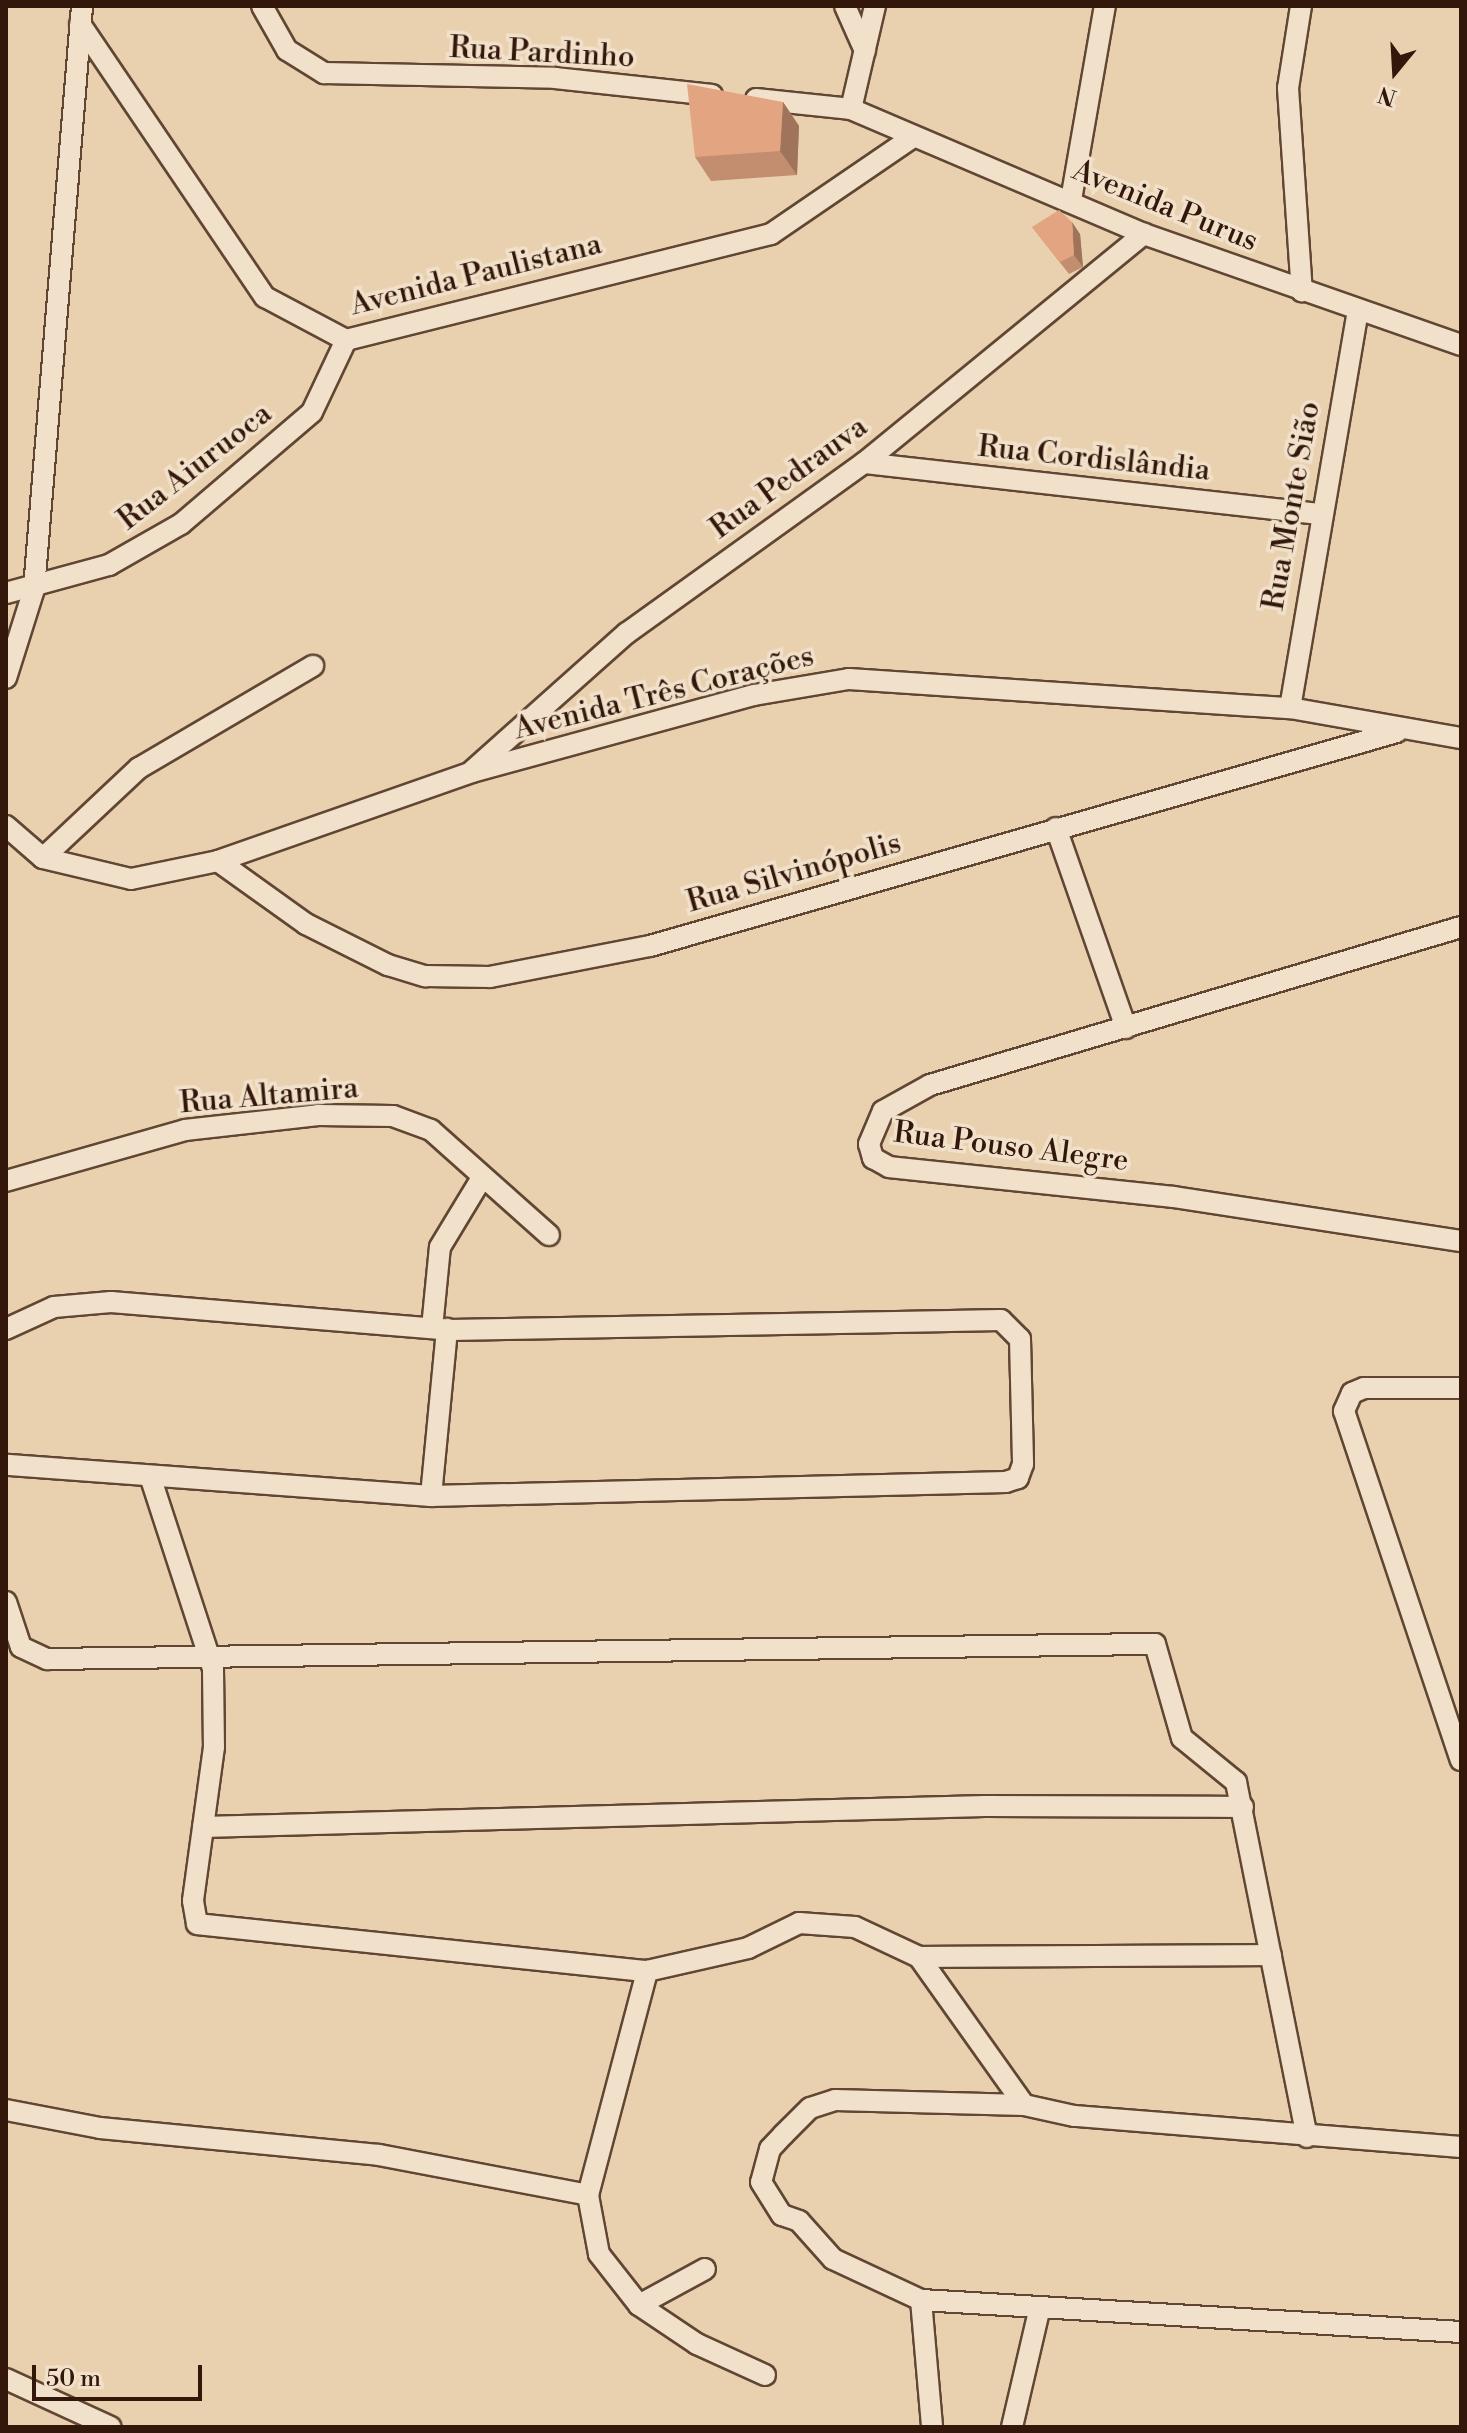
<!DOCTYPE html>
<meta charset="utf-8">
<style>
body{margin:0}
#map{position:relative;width:1467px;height:2433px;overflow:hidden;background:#e9d1af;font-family:"Libre Bodoni",serif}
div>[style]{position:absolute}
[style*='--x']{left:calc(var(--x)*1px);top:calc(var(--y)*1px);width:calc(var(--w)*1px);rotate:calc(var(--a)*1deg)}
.roads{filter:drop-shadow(2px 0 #604633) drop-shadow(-2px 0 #604633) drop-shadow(0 2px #604633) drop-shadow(0 -2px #604633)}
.minor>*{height:20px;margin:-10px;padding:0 10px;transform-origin:10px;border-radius:10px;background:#f1e1cb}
.wall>*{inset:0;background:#c38e6f}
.shaded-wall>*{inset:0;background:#9f745a}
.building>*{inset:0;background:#e3a581}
span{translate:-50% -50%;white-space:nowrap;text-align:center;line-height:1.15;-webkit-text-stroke:7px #f1e1cb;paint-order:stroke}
.street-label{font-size:30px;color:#33170a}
.frame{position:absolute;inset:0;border:8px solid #33170a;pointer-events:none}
.north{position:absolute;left:1355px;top:32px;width:80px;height:80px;-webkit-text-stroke:6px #f1e1cb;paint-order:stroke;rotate:198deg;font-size:22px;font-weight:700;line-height:32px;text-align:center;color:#33170a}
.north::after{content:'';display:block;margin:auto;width:28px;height:36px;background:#33170a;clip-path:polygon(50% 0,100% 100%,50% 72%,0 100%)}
.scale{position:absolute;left:32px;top:2365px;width:170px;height:36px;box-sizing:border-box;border:4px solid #33170a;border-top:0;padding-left:10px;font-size:24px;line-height:28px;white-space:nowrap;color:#33170a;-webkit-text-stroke:6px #f1e1cb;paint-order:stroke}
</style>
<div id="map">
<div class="roads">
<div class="minor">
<div style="--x:262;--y:6;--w:51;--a:60.4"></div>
<div style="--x:287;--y:50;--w:44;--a:31.9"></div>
<div style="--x:324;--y:73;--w:231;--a:1.2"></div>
<div style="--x:555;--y:78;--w:158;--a:6.2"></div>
<div style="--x:845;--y:6;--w:49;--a:66"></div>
<div style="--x:1301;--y:6;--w:83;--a:99"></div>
<div style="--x:1288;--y:88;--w:204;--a:86.1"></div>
<div style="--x:80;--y:24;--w:330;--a:55.9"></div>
<div style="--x:265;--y:297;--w:92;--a:28"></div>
<div style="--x:346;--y:340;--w:438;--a:-14"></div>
<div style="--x:771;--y:234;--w:172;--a:-34.3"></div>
<div style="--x:756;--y:99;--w:96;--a:6"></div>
<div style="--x:851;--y:109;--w:319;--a:23.1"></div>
<div style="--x:1144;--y:234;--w:336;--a:19.3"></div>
<div style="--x:851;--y:109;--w:106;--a:-76.9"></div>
<div style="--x:1071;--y:200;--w:197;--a:-80.1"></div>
<div style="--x:864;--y:463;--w:457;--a:6.4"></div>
<div style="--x:6;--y:593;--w:107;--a:-15.2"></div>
<div style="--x:109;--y:565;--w:83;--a:-29.7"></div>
<div style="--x:181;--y:524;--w:172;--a:-40.5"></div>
<div style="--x:312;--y:412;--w:80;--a:-64.7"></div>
<div style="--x:6;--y:678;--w:93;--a:-72.5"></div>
<div style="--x:34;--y:589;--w:585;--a:-85.29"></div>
<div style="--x:1290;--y:708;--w:400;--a:-80.3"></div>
<div style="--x:473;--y:770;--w:206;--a:-41.7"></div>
<div style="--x:627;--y:633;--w:292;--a:-35.7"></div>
<div style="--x:864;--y:463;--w:362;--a:-39.3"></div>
<div style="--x:6;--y:826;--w:49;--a:40.9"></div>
<div style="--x:43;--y:858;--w:90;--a:13.4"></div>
<div style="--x:131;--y:879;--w:89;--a:-11.7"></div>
<div style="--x:218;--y:861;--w:269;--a:-19.3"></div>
<div style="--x:472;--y:772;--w:292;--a:-15.3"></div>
<div style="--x:754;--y:695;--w:96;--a:-9.6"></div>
<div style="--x:849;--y:679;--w:442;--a:3.8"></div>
<div style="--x:1290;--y:708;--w:174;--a:10"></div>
<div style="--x:1056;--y:828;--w:212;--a:70.7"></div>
<div style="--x:43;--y:858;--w:132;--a:-43.2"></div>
<div style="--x:139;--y:768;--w:202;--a:-30.4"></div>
<div style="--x:218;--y:861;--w:108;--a:35.6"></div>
<div style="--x:306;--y:924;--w:92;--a:26.6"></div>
<div style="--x:388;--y:965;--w:39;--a:17"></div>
<div style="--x:425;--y:976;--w:65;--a:0.9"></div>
<div style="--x:490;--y:977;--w:163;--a:-11"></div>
<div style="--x:650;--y:946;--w:777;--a:-15.99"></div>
<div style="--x:1461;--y:927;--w:554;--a:163.43"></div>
<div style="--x:930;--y:1085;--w:54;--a:151"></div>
<div style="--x:883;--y:1111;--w:36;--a:113"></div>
<div style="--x:869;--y:1144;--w:15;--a:74"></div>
<div style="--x:873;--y:1158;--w:18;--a:29"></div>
<div style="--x:889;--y:1167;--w:286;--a:6"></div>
<div style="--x:1173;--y:1197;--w:291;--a:8.7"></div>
<div style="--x:6;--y:1181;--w:186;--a:-15.9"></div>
<div style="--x:185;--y:1130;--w:134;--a:-6.4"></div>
<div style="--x:318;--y:1115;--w:75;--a:0.8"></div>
<div style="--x:393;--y:1116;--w:40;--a:20.2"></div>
<div style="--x:431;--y:1130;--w:158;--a:41.7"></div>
<div style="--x:432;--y:1328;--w:81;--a:-84.4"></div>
<div style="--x:440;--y:1247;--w:77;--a:-58.8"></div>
<div style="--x:6;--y:1329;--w:53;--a:-24.6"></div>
<div style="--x:54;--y:1307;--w:57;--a:-5"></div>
<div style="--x:111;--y:1302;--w:340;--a:4.7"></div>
<div style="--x:450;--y:1330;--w:551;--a:-1.04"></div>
<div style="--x:1001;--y:1320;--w:27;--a:45"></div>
<div style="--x:1020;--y:1339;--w:125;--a:88.6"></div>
<div style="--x:1023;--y:1464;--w:15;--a:110"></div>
<div style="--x:1018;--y:1478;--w:13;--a:162"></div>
<div style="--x:1006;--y:1482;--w:575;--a:178.61"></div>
<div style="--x:431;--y:1496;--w:426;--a:-175.8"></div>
<div style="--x:1461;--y:1388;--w:97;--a:180"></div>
<div style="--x:1364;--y:1388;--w:13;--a:157"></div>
<div style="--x:1352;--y:1393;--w:20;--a:114"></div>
<div style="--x:1344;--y:1411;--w:368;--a:71.5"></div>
<div style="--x:150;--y:1476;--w:203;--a:71.9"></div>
<div style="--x:213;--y:1669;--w:78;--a:89.3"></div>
<div style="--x:214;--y:1747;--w:155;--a:97.8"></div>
<div style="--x:193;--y:1901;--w:23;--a:80"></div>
<div style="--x:197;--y:1924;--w:452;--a:6"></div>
<div style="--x:431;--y:1496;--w:168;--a:-84.5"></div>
<div style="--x:6;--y:1602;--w:47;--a:71.6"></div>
<div style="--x:21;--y:1647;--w:29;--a:25"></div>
<div style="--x:47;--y:1659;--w:1108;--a:-0.78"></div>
<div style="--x:1155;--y:1644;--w:98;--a:74"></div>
<div style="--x:1182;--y:1738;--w:70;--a:39.2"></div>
<div style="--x:1236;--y:1782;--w:362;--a:78.7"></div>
<div style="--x:203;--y:1827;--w:782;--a:-1.54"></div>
<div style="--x:985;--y:1806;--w:258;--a:0.2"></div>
<div style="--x:919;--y:1957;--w:352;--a:-0.3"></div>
<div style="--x:6;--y:2110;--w:96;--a:10.8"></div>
<div style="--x:100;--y:2128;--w:280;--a:5.5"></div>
<div style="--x:379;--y:2155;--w:213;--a:10.8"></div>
<div style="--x:1461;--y:2147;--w:388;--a:-175.4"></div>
<div style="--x:1074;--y:2116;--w:51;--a:-167.6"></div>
<div style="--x:1024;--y:2105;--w:189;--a:-178.5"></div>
<div style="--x:835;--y:2100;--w:26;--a:162"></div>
<div style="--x:810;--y:2108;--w:38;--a:135"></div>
<div style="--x:783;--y:2135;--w:19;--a:133"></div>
<div style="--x:770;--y:2149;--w:34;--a:105"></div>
<div style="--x:761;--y:2182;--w:39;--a:58"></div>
<div style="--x:782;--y:2215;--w:18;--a:19"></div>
<div style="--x:799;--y:2221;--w:51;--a:48.2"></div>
<div style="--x:833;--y:2259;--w:97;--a:25"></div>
<div style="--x:921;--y:2300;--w:541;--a:3.39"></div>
<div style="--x:921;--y:2300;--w:127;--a:85"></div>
<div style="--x:639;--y:2305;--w:75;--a:-28.6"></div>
<div style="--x:765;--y:2375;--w:75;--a:-155.5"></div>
<div style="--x:697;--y:2344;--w:70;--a:-146.1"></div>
<div style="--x:639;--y:2305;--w:65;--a:-128.1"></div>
<div style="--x:599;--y:2254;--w:60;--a:-100.6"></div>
<div style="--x:588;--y:2195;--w:232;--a:-75.2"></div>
<div style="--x:647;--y:1971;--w:104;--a:-12.8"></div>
<div style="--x:748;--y:1948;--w:57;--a:-26.1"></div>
<div style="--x:799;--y:1923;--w:56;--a:4.1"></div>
<div style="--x:855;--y:1927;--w:71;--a:25.1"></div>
<div style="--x:919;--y:1957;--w:181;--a:54.6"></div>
<div style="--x:6;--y:2379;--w:115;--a:24.6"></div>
<div style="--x:1012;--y:2427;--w:123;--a:-76.9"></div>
</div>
</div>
<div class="wall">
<div style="clip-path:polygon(783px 102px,799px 126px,797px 175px,711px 181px,695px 157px)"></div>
<div style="clip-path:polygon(1032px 227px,1080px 234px,1083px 267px,1069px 274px)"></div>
</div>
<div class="shaded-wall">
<div style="clip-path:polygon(783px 102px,799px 126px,797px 175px,780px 151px)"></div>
<div style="clip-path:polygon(1072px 222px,1080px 234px,1083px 267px,1074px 255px)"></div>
</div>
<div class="building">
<div style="clip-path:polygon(687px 84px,783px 102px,780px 151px,695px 157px)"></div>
<div style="clip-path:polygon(1059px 210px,1072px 222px,1074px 255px,1060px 262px,1032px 227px)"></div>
</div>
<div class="street-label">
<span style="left:542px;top:53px;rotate:3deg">Rua Pardinho</span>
<span style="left:1165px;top:206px;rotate:22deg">Avenida Purus</span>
<span style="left:476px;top:275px;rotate:-14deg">Avenida Paulistana</span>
<span style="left:1094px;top:459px;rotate:6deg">Rua Cordislândia</span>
<span style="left:195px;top:467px;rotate:-38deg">Rua Aiuruoca</span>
<span style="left:789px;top:478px;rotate:-36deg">Rua Pedrauva</span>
<span style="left:1292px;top:506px;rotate:-80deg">Rua Monte Sião</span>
<span style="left:664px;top:693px;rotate:-14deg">Avenida Três Corações</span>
<span style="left:794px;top:873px;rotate:-16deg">Rua Silvinópolis</span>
<span style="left:269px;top:1096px;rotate:-5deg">Rua Altamira</span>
<span style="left:1011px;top:1147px;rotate:7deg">Rua Pouso Alegre</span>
</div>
<div class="frame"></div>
<div class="north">N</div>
<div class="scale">50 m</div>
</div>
